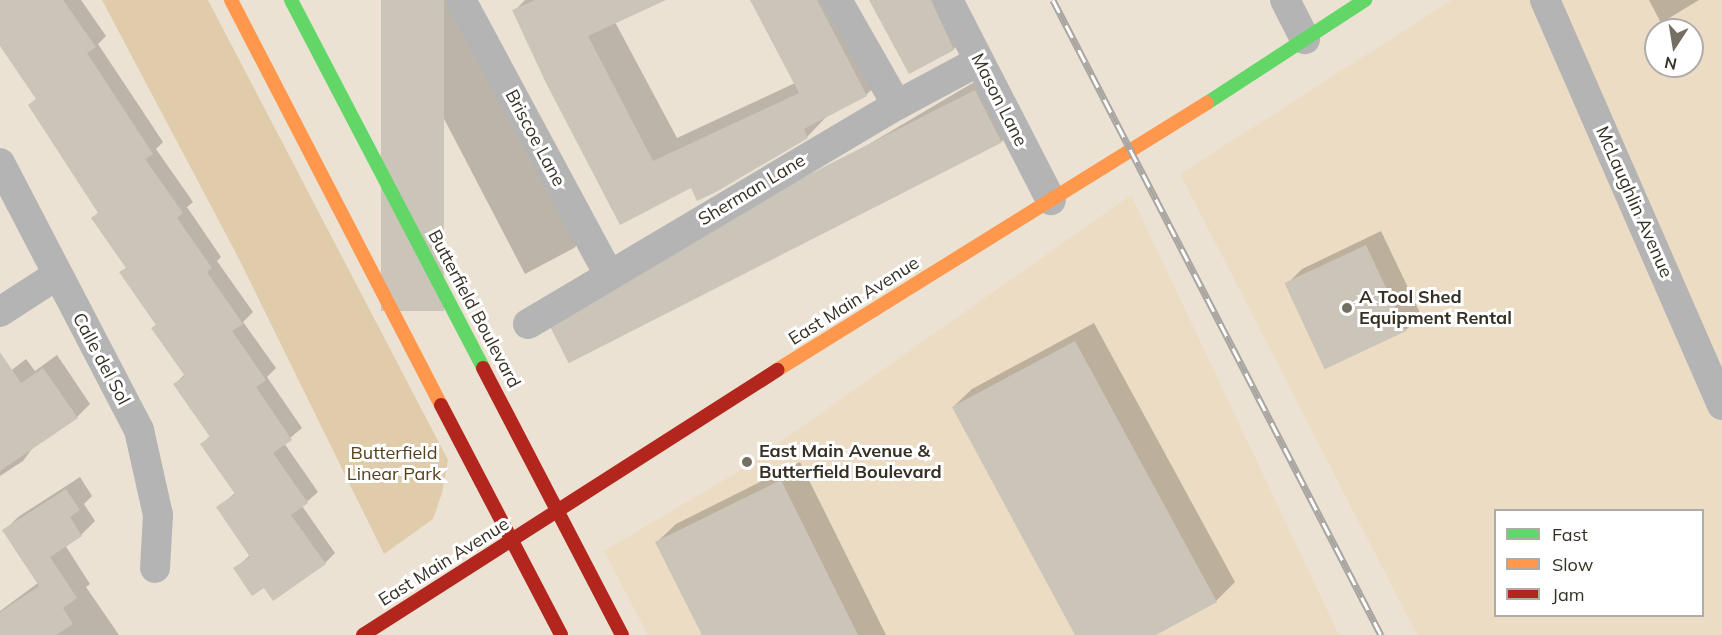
<!DOCTYPE html>
<style>
body{margin:0}
#map{position:relative;width:1722px;height:635px;overflow:hidden;background:#ebe2d4;font-family:Mulish,sans-serif}
div>[style]{position:absolute}
[style*='--x']{left:calc(var(--x)*1px);top:calc(var(--y)*1px);width:calc(var(--w)*1px);rotate:calc(var(--a)*1deg)}
.built>*{inset:0;background:#ecdcc4}
.green>*{inset:0;background:#e0ccaa}
.shadow>*{inset:0;background:#0003}
.building>*{inset:0;background:#cbc4b8;transform-origin:0 0}
.street>*{height:30px;margin:-15px;padding:0 15px;transform-origin:15px;border-radius:15px;background:#b5b4b5}
.fast>*{height:14px;margin:-7px;padding:0 7px;transform-origin:7px;border-radius:7px;background:#63d668}
.slow>*{height:14px;margin:-7px;padding:0 7px;transform-origin:7px;border-radius:7px;background:#ff974d}
.jam>*{height:14px;margin:-7px;padding:0 7px;transform-origin:7px;border-radius:7px;background:#b3261e}
.rail>*{height:7px;margin-top:-3.5px;transform-origin:0;background:repeating-linear-gradient(90deg,#fff 0 14px,#a9a5a1 0 28px);box-sizing:border-box;border-block:2px solid #a9a5a1}
.dots>*{width:16px;height:16px;translate:-50% -50%;box-sizing:border-box;border:3px solid #fff;border-radius:50%}
span{translate:-50% -50%;white-space:nowrap;text-align:center;line-height:1.15;-webkit-text-stroke:6px #fff;paint-order:stroke}
.street-label{font-size:18px;color:#363025}
.poi-label{font-size:18px;color:#363025;font-weight:700}
.left{translate:0 -50%;text-align:left}
.park-label{font-size:18px;color:#56411c}
.legend{position:absolute;left:1494px;top:509px;width:210px;height:108px;box-sizing:border-box;background:#fff;border:2px solid #afaca8;margin:0;padding:8px 10px;list-style:none;font-size:18px;color:#363025}
.legend li{display:flex;align-items:center;gap:12px;height:30px}
.legend b{width:30px;border:2px solid #afaca8}
.north{position:absolute;left:1644px;top:18px;width:60px;height:60px;box-sizing:border-box;background:#fff;border:2px solid #afaca8;border-radius:50%;rotate:192deg;font-size:16px;font-weight:700;line-height:24px;text-align:center;color:#363025}
.north::after{content:'';display:block;margin:auto;width:21px;height:27px;background:#756e62;clip-path:polygon(50% 0,100% 100%,50% 72%,0 100%)}
</style>
<div id="map">
<div class="built">
<div style="clip-path:polygon(evenodd,1452px 0,1722px 0,1722px 635px,1417px 635px,1180px 174px,1452px 0,1656px 30px,1692px 30px,1692px 66px,1656px 66px,1656px 30px,1452px 0,1496px 510px,1702px 510px,1702px 616px,1496px 616px,1496px 510px)"></div>
<div style="clip-path:polygon(1131px 195px,1339px 635px,648px 635px,604px 551px,736px 473px)"></div>
</div>
<div class="green">
<div style="clip-path:polygon(102px 0,208px 0,448px 460px,442px 493px,433px 519px,384px 554px,238px 257px)"></div>
</div>
<div class="shadow">
<div style="clip-path:polygon(0 0,81px 0,106px 36px,98px 44px,163px 142px,156px 149px,193px 202px,187px 207px,221px 257px,217px 261px,253px 312px,243px 322px,276px 368px,267px 377px,302px 428px,284px 443px,318px 492px,302px 506px,335px 553px,325px 563px,264px 586px,235px 569px,250px 555px,218px 508px,236px 492px,202px 444px,211px 435px,175px 384px,185px 374px,153px 328px,157px 324px,121px 273px,127px 267px,93px 218px,99px 212px,29px 105px,37px 98px,0 27px)"></div>
<div style="clip-path:polygon(382px 0,477px 0,598px 225px,574px 248px,525px 274px)"></div>
<div style="clip-path:polygon(525px 0,656px 0,615px 22px,677px 138px,795px 83px,751px 0,852px 0,890px 72px,866px 95px,830px 113px,807px 137px,692px 186px,620px 223px,514px 11px)"></div>
<div style="clip-path:polygon(871px 0,963px 0,977px 26px,954px 49px,909px 72px)"></div>
<div style="clip-path:polygon(1649px 0,1699px 0,1661px 23px)"></div>
<div style="clip-path:polygon(998px 68px,1024px 119px,1001px 142px,558px 337px,581px 314px)"></div>
<div style="clip-path:polygon(1381px 231px,1421px 315px,1406px 330px,1287px 284px,1302px 269px)"></div>
<div style="clip-path:polygon(1094px 323px,1235px 582px,1216px 601px,1153px 635px,1077px 635px,953px 407px,972px 389px)"></div>
<div style="clip-path:polygon(57px 355px,90px 404px,77px 417px,35px 445px,23px 461px,0 476px,0 379px,26px 359px,35px 371px)"></div>
<div style="clip-path:polygon(800px 462px,886px 635px,703px 635px,657px 542px,676px 524px)"></div>
<div style="clip-path:polygon(80px 477px,92px 496px,84px 504px,95px 521px,81px 535px,65px 545px,90px 584px,86px 587px,119px 635px,6px 635px,0 625px,0 611px,38px 583px,4px 531px,18px 517px)"></div>
</div>
<div class="building">
<div style="clip-path:polygon(0 0,63px 0,96px 47px,87px 53px,153px 154px,145px 159px,183px 213px,177px 218px,212px 268px,207px 272px,243px 324px,232px 331px,266px 380px,256px 387px,292px 440px,273px 453px,308px 503px,291px 515px,326px 564px,273px 601px,264px 588px,252px 596px,233px 568px,250px 557px,216px 507px,235px 494px,200px 444px,210px 437px,173px 384px,185px 376px,151px 328px,156px 325px,119px 272px,126px 268px,91px 218px,98px 213px,28px 105px,36px 99px,0 46px)"></div>
<div style="left:381px;top:0;width:63px;height:311px"></div>
<div style="clip-path:polygon(535px 0,666px 0,588px 36px,653px 161px,799px 93px,750px 0,817px 0,867px 96px,804px 129px,808px 138px,716px 192px,697px 201px,691px 188px,620px 225px,546px 83px,512px 10px)"></div>
<div style="clip-path:polygon(869px 0,931px 0,954px 50px,909px 74px)"></div>
<div style="left:975px;top:90px;width:59px;height:486px;rotate:63deg"></div>
<div style="left:1366px;top:245px;width:95px;height:90px;rotate:65deg"></div>
<div style="clip-path:polygon(1075px 341px,1217px 602px,1156px 635px,1075px 635px,952px 407px)"></div>
<div style="clip-path:polygon(0 352px,21px 383px,43px 368px,78px 418px,0 471px)"></div>
<div style="clip-path:polygon(781px 480px,858px 635px,702px 635px,655px 542px)"></div>
<div style="clip-path:polygon(66px 489px,80px 510px,70px 517px,82px 536px,50px 557px,77px 598px,63px 608px,73px 624px,56px 635px,0 635px,0 612px,39px 586px,2px 530px)"></div>
</div>
<div class="street">
<div style="--x:461;--y:0;--w:312;--a:61.7"></div>
<div style="--x:837;--y:0;--w:121;--a:60.3"></div>
<div style="--x:948;--y:0;--w:225;--a:62.8"></div>
<div style="--x:1285;--y:0;--w:44;--a:62.9"></div>
<div style="--x:1545;--y:0;--w:442;--a:66.4"></div>
<div style="--x:0;--y:163;--w:301;--a:62.5"></div>
<div style="--x:139;--y:430;--w:87;--a:77.4"></div>
<div style="--x:158;--y:515;--w:53;--a:93.2"></div>
<div style="--x:0;--y:312;--w:68;--a:-33"></div>
<div style="--x:528;--y:324;--w:429;--a:-30.7"></div>
<div style="--x:897;--y:105;--w:93;--a:-28.2"></div>
</div>
<div class="fast">
<div style="--x:291;--y:0;--w:415;--a:62.4"></div>
<div style="--x:1207;--y:103;--w:189;--a:-33.1"></div>
</div>
<div class="slow">
<div style="--x:231;--y:0;--w:456;--a:62.6"></div>
<div style="--x:777;--y:370;--w:506;--a:-31.84"></div>
</div>
<div class="jam">
<div style="--x:483;--y:368;--w:301;--a:62.5"></div>
<div style="--x:441;--y:405;--w:259;--a:62.4"></div>
<div style="--x:363;--y:635;--w:492;--a:-32.6"></div>
</div>
<div class="rail">
<div style="--x:1053;--y:0;--w:715;--a:62.68"></div>
</div>
<div class="dots">
<div style="left:1347px;top:308px;background:#756e62"></div>
<div style="left:747px;top:462px;background:#756e62"></div>
</div>
<div class="street-label">
<span style="left:999px;top:100px;rotate:63deg">Mason Lane</span>
<span style="left:535px;top:138px;rotate:62deg">Briscoe Lane</span>
<span style="left:752px;top:190px;rotate:-31deg">Sherman Lane</span>
<span style="left:1634px;top:202px;rotate:66deg">McLaughlin Avenue</span>
<span style="left:854px;top:301px;rotate:-32deg">East Main Avenue</span>
<span style="left:474px;top:309px;rotate:62deg">Butterfield Boulevard</span>
<span style="left:101px;top:359px;rotate:62deg">Calle del Sol</span>
<span style="left:444px;top:562px;rotate:-32deg">East Main Avenue</span>
</div>
<div class="poi-label">
<span class="left" style="left:1359px;top:308px">A Tool Shed<br>Equipment Rental</span>
<span class="left" style="left:759px;top:462px">East Main Avenue &amp;<br>Butterfield Boulevard</span>
</div>
<div class="park-label">
<span style="left:394px;top:464px">Butterfield<br>Linear Park</span>
</div>
<ul class="legend">
<li><b style="height:8px;background:#63d668"></b>Fast</li>
<li><b style="height:8px;background:#ff974d"></b>Slow</li>
<li><b style="height:8px;background:#b3261e"></b>Jam</li>
</ul>
<div class="north">N</div>
</div>
